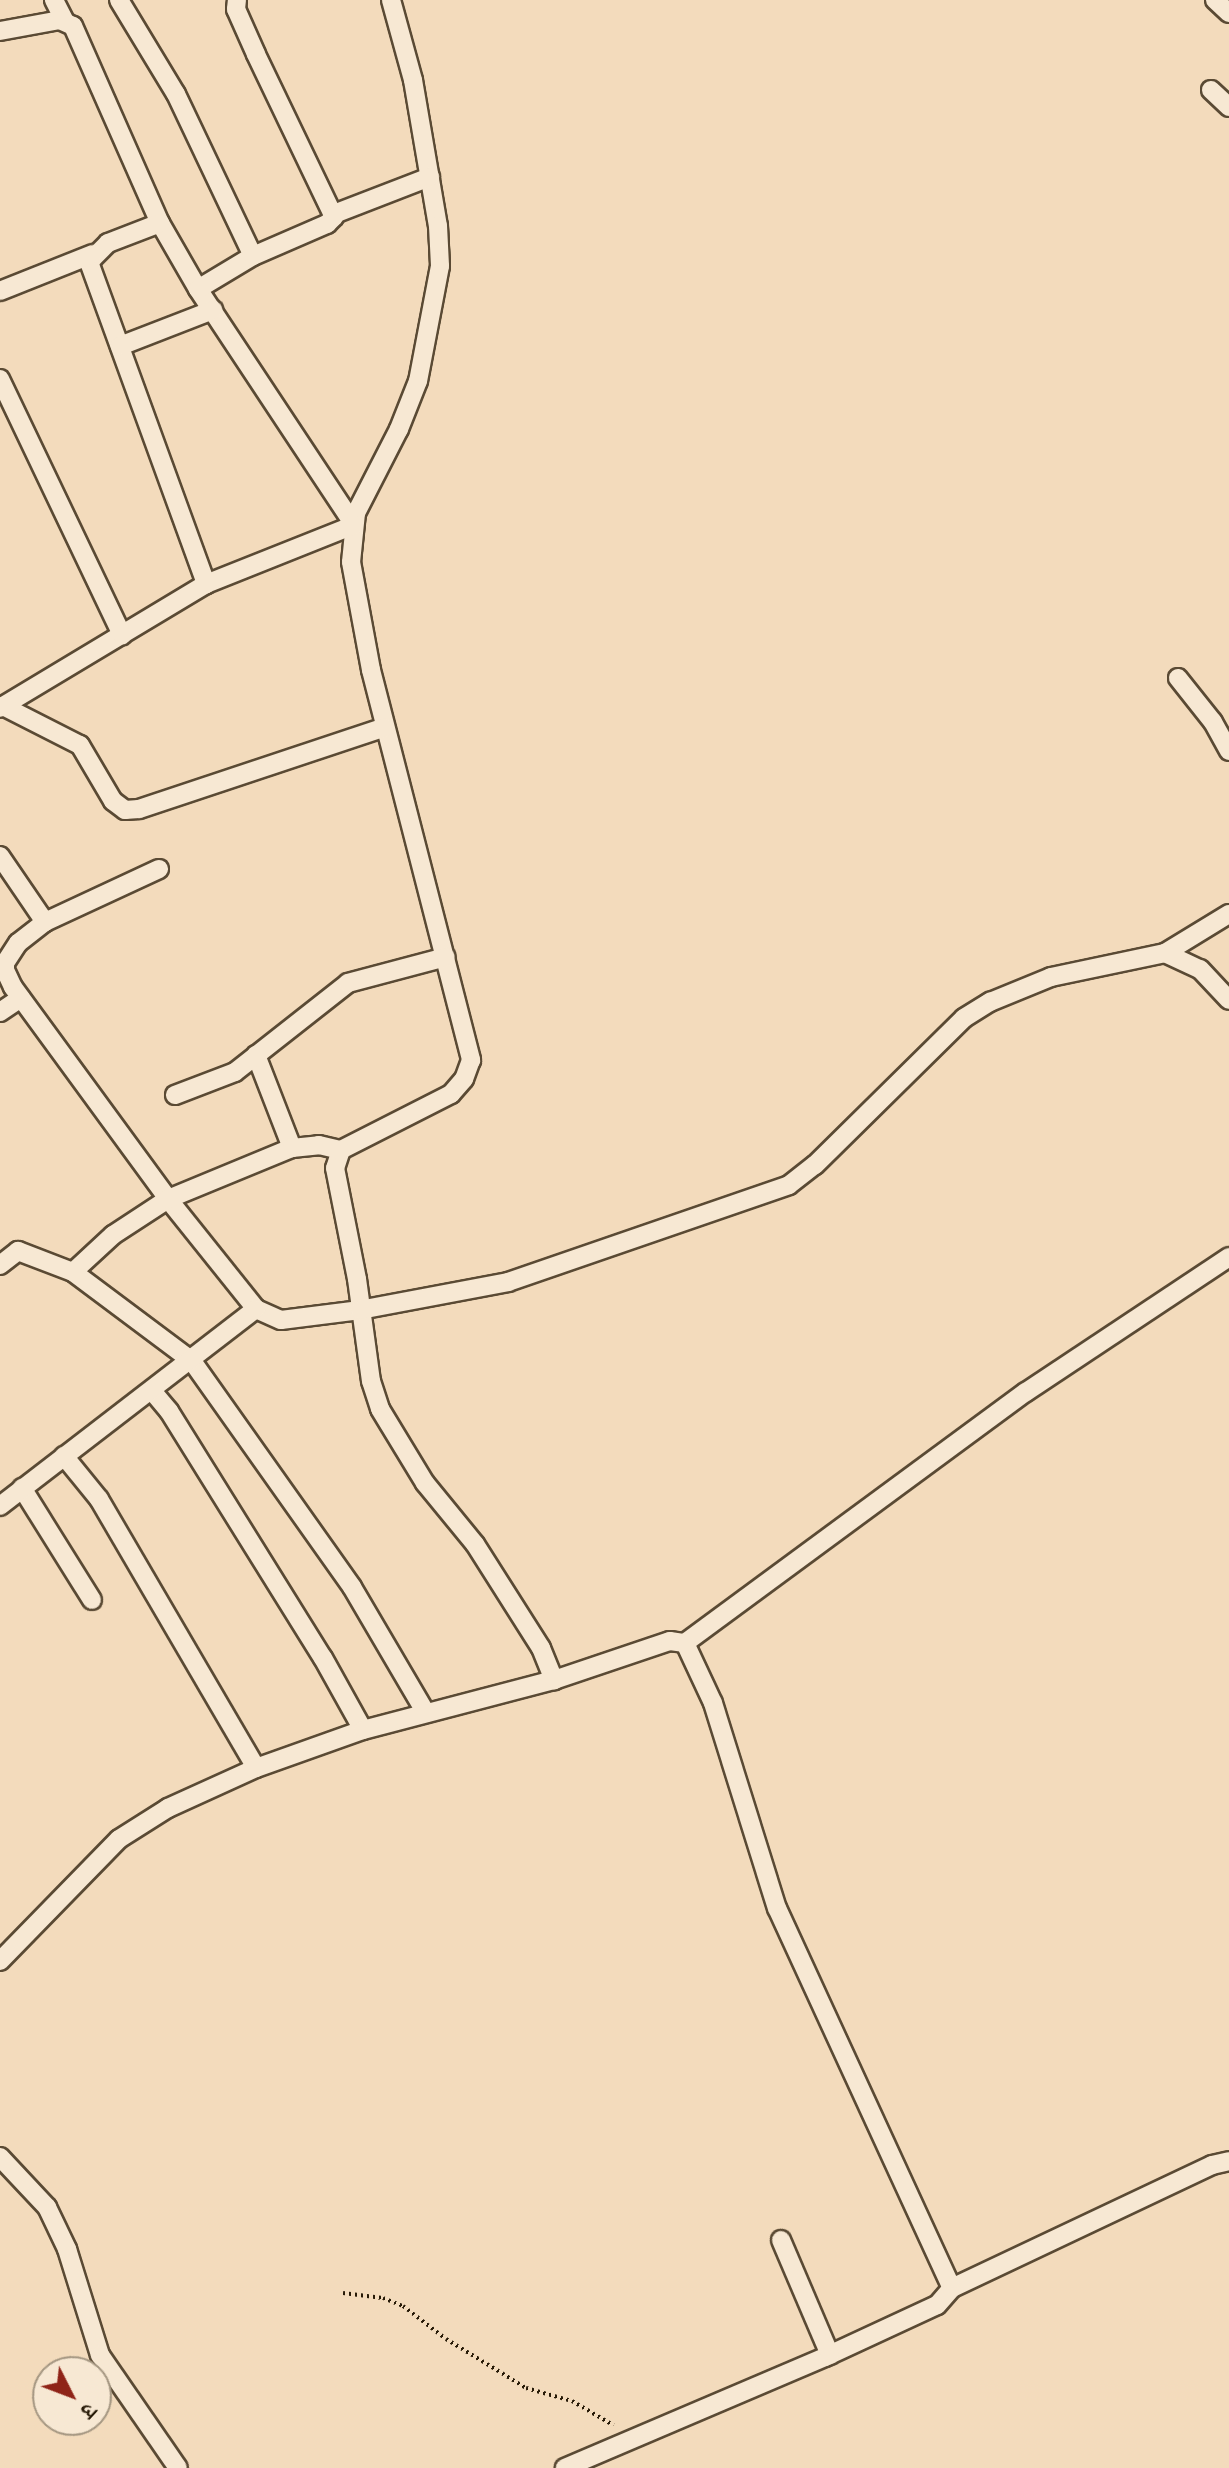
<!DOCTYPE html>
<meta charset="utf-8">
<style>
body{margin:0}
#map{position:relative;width:1229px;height:2468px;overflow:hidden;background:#f3dbbc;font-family:Cardo,"Noto Serif Devanagari",serif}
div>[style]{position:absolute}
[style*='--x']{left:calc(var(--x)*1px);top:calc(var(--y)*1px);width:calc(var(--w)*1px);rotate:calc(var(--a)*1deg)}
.path>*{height:4px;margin-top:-2px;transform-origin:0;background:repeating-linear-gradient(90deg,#271a07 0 2px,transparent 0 6px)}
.roads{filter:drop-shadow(2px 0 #5a4a34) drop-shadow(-2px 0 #5a4a34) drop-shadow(0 2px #5a4a34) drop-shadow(0 -2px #5a4a34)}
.minor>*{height:18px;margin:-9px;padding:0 9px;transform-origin:9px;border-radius:9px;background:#f7e8d3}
span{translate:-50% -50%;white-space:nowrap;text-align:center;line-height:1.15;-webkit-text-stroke:6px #f7e8d3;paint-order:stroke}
.north{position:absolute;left:32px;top:2356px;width:80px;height:80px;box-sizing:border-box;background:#f7e8d3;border:2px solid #a49681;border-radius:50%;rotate:132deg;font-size:22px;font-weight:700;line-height:32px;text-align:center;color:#271a07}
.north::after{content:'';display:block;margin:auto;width:28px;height:36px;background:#8f2418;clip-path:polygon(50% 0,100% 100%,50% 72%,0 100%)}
</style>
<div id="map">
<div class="path">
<div style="--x:343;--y:2293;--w:40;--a:7.1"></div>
<div style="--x:383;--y:2298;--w:22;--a:22"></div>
<div style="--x:403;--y:2306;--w:54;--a:37.5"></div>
<div style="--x:446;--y:2339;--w:94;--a:31.5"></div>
<div style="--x:526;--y:2388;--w:48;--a:15.8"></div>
<div style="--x:572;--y:2401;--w:48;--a:30.3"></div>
</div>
<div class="roads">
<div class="minor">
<div style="--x:54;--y:0;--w:22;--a:63"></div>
<div style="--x:119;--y:0;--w:110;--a:58.8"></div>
<div style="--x:176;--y:94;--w:179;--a:64.6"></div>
<div style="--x:391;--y:0;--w:83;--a:74.6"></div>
<div style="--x:413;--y:80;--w:148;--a:80.3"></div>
<div style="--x:438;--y:226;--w:40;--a:87.1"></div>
<div style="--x:440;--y:266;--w:117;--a:100.8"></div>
<div style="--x:418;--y:381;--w:52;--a:111.6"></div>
<div style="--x:399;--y:429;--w:94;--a:117.1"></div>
<div style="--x:356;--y:513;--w:49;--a:95.8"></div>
<div style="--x:351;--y:562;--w:110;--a:79.5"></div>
<div style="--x:371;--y:670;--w:403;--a:75.6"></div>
<div style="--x:471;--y:1060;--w:20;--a:110"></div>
<div style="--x:464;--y:1079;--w:20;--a:131"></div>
<div style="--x:451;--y:1094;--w:123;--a:153"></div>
<div style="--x:341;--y:1150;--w:19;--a:108"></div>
<div style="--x:335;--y:1168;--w:113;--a:78.8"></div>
<div style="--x:357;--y:1279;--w:103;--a:82.2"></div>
<div style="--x:371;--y:1381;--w:29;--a:72"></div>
<div style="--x:380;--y:1409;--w:87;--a:58.7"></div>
<div style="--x:425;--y:1483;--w:79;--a:50.7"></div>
<div style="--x:475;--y:1544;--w:123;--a:57.6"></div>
<div style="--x:541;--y:1648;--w:35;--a:68"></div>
<div style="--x:1215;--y:0;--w:19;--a:43"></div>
<div style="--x:0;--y:31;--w:61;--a:-10.4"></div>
<div style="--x:60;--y:20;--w:14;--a:25"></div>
<div style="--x:73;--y:26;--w:215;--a:66.2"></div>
<div style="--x:160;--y:223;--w:76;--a:60.1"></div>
<div style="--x:198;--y:289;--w:283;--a:56.5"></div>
<div style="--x:354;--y:525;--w:159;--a:158.3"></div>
<div style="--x:206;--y:584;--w:240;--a:149"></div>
<div style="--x:1211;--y:90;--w:25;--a:43"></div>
<div style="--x:334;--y:214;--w:103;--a:-21.1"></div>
<div style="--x:160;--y:223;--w:56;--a:159"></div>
<div style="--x:108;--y:243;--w:27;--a:135"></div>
<div style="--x:89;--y:262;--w:343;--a:70"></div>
<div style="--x:198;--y:289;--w:64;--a:-31"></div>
<div style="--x:253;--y:256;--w:81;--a:-23.4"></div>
<div style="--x:327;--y:224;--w:10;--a:-45"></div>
<div style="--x:334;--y:217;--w:181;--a:-115.6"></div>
<div style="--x:256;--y:54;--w:49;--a:-114"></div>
<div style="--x:236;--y:9;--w:9;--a:-84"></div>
<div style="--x:0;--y:291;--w:100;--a:-21.7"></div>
<div style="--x:120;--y:346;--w:100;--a:-21.2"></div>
<div style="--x:0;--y:379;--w:284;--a:64.5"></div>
<div style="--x:1178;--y:678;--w:56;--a:51.5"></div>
<div style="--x:1213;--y:722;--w:33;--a:61"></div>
<div style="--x:3;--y:706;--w:86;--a:26.9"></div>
<div style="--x:80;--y:745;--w:65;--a:59.5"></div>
<div style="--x:113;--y:801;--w:15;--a:37"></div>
<div style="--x:125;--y:810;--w:14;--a:-4"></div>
<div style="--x:139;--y:809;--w:259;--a:-18.4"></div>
<div style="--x:0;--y:856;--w:80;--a:55.7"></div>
<div style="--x:159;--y:869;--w:126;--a:155.1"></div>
<div style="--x:45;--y:922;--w:34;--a:142"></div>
<div style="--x:18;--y:943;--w:24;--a:123"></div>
<div style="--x:5;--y:963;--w:7;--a:90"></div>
<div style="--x:5;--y:970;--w:19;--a:65"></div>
<div style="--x:13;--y:987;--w:263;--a:53.8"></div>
<div style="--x:168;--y:1199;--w:141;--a:51.3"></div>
<div style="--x:256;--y:1309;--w:27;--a:24"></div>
<div style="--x:281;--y:1320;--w:80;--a:-7.2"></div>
<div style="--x:360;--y:1310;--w:151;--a:-10.7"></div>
<div style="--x:508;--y:1282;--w:297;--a:-19"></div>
<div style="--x:789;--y:1185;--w:33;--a:-38"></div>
<div style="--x:815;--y:1165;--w:209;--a:-44.6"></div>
<div style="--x:964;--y:1018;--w:31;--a:-32"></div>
<div style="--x:990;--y:1002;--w:66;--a:-22.3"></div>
<div style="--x:1051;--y:977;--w:116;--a:-11.9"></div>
<div style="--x:1165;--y:953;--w:38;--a:25"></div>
<div style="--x:1200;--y:969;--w:42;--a:46.9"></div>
<div style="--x:1165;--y:953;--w:75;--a:-31.4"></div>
<div style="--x:0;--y:1012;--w:25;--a:-34"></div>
<div style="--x:256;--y:1055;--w:100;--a:68.8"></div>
<div style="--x:175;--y:1095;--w:64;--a:-21"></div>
<div style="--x:235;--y:1072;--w:144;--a:-38.2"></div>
<div style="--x:348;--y:983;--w:101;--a:-14.9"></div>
<div style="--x:0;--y:1265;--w:23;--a:-38"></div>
<div style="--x:18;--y:1251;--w:59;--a:20.9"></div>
<div style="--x:73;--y:1272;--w:149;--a:36.8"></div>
<div style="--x:192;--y:1361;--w:277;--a:54.7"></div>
<div style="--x:352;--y:1587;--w:146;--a:59.6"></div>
<div style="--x:73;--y:1272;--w:54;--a:-42.8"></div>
<div style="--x:113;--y:1235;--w:66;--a:-33.2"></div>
<div style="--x:168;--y:1199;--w:134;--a:-22.4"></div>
<div style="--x:292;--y:1148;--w:27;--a:-6"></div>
<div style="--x:319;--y:1145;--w:23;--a:13"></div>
<div style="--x:153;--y:1392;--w:25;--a:50"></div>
<div style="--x:169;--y:1411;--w:291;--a:58.1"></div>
<div style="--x:323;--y:1658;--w:82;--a:60.9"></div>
<div style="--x:64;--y:1456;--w:55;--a:50.9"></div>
<div style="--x:99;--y:1499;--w:311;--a:59.7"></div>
<div style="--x:22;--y:1488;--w:132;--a:58"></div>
<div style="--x:0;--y:1506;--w:323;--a:-37.6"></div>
<div style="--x:685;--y:1643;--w:423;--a:-36.4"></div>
<div style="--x:1026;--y:1392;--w:244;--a:-33.6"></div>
<div style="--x:0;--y:1961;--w:170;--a:-45.7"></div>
<div style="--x:119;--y:1839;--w:58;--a:-32.3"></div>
<div style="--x:168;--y:1808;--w:97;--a:-24.4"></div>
<div style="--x:256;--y:1768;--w:114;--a:-19.6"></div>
<div style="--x:363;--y:1730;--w:197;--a:-14.7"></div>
<div style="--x:554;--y:1680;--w:122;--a:-18.6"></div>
<div style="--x:670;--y:1641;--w:15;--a:8"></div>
<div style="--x:685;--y:1643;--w:66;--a:65"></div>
<div style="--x:713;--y:1703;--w:215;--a:72.7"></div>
<div style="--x:777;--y:1908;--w:418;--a:65.3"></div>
<div style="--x:952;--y:2288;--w:23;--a:131"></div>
<div style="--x:937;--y:2305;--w:123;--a:155.1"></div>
<div style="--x:825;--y:2357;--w:283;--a:156.9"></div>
<div style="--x:0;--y:2157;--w:69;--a:46.8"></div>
<div style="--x:47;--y:2207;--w:47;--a:64.5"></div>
<div style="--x:67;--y:2249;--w:111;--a:72.7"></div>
<div style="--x:100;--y:2355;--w:137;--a:55.4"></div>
<div style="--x:781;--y:2240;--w:125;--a:66.9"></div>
<div style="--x:952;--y:2288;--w:288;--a:-25.3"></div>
<div style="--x:1212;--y:2165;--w:17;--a:-13"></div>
</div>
</div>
<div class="north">उ</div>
</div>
